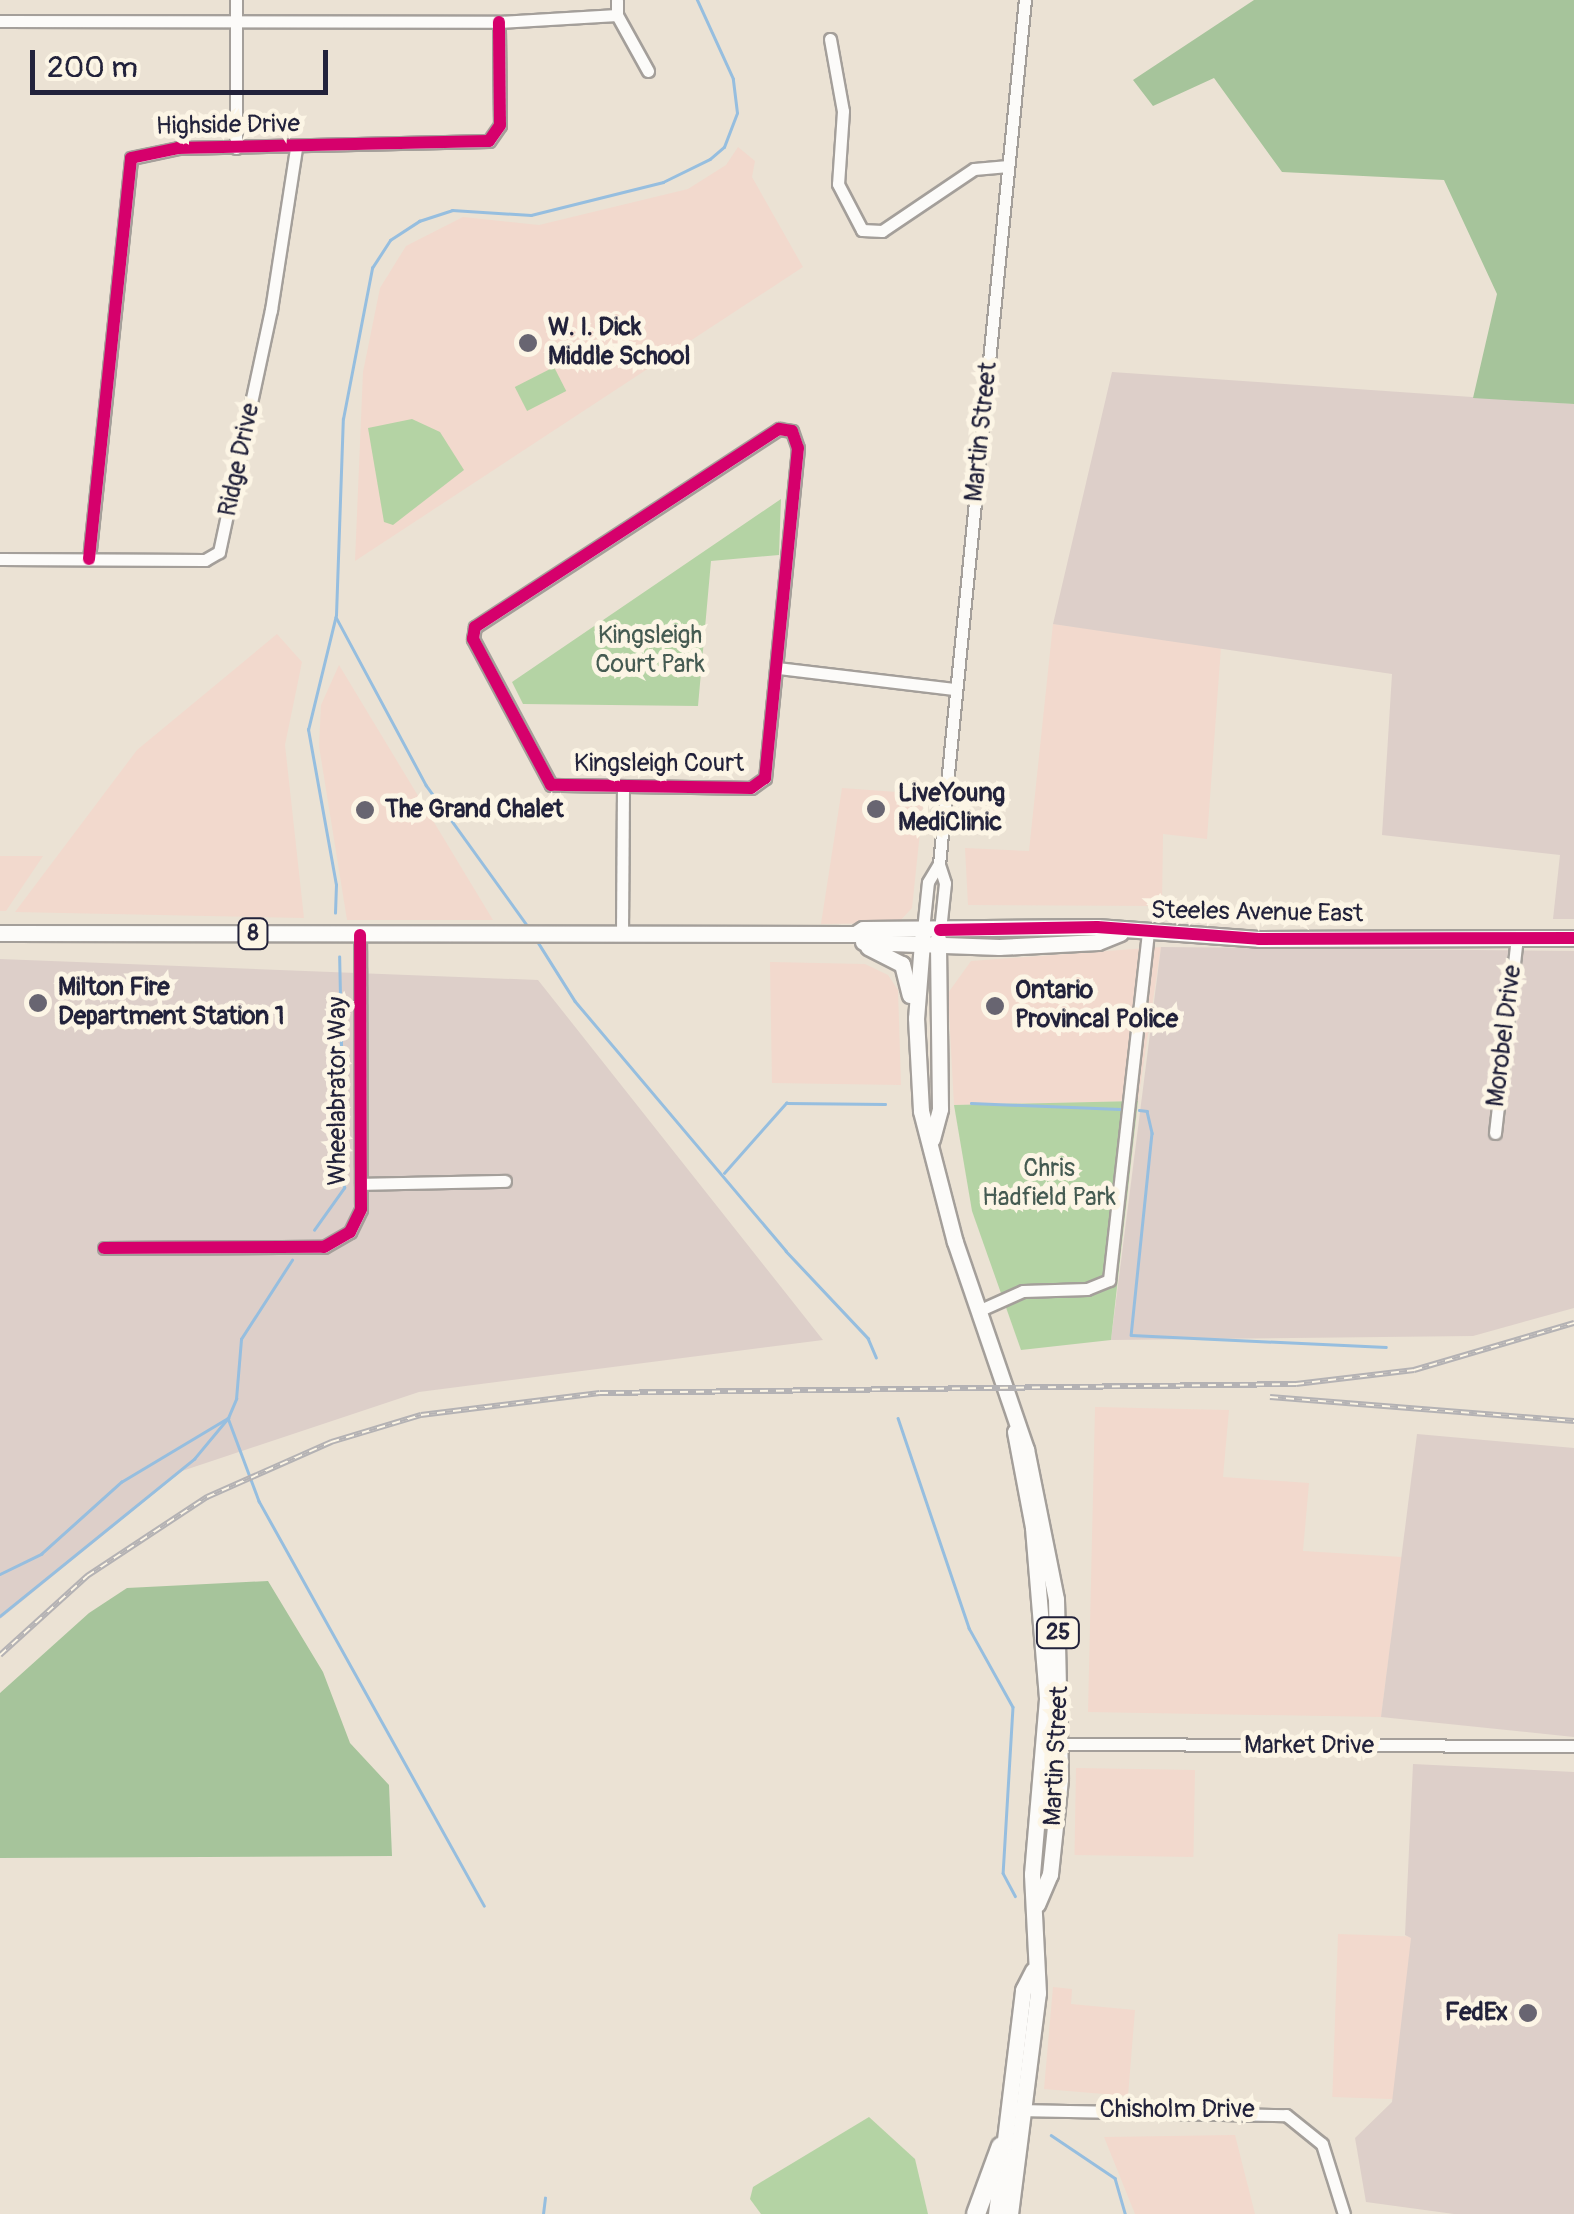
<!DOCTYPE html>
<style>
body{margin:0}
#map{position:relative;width:1574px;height:2214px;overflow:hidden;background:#ebe2d4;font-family:Pangolin,sans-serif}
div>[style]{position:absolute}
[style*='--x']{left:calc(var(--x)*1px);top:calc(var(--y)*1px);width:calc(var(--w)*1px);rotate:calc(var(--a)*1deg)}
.built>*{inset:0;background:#f2d9cd;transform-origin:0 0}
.industrial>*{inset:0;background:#ddcfc9}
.green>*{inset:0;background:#b4d3a4;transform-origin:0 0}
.forest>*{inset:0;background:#a6c49b}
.stream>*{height:2.5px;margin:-1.25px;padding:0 1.25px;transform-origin:1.25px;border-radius:1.25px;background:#96bedf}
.roads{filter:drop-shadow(2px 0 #a49f9a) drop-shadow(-2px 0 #a49f9a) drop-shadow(0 2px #a49f9a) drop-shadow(0 -2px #a49f9a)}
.minor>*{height:11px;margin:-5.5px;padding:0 5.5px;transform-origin:5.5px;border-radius:5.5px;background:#fcfbf9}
.major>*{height:15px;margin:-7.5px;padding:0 7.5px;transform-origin:7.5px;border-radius:7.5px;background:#fcfbf9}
.highway>*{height:18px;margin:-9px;padding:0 9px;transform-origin:9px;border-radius:9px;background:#fcfbf9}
.rail>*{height:6px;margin-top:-3px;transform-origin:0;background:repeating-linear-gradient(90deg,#fcf5e5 0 8px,#b4b2b4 0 16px);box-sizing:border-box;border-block:2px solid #b4b2b4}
.cycleway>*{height:12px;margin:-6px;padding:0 6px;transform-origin:6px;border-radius:6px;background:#d6006c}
.dots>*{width:28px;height:28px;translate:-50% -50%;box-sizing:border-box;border:5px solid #fcf5e5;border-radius:50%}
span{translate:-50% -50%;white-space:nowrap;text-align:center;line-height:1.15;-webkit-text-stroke:10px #fcf5e5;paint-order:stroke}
.shield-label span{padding:2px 8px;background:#fcf5e5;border:2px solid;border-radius:8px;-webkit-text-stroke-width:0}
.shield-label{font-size:22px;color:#22223b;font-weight:700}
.street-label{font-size:25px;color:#22223b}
.poi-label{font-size:25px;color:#22223b;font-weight:700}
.left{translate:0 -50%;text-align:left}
.right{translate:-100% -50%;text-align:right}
.park-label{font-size:25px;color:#455b52}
.scale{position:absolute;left:30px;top:50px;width:298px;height:45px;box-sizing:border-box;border:5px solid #22223b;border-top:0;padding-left:12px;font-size:30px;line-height:35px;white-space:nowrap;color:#22223b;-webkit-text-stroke:8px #fcf5e5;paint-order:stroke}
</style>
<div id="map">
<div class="built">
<div style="clip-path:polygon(738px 147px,755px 161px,752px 177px,803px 267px,355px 561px,363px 372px,380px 288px,406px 246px,463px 217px,539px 225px,688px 189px,726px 165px)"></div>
<div style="clip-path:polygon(1053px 624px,1221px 647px,1207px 839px,1163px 834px,1162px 906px,968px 905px,965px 848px,1029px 851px)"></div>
<div style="clip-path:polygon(277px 634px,302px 662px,285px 745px,304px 918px,15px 912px,137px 750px)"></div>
<div style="clip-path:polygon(339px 665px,493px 920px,347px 920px,319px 746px,321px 705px)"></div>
<div style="clip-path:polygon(842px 788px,924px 794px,912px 908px,898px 923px,821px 924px)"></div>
<div style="clip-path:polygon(0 856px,43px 856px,6px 911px,0 911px)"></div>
<div style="clip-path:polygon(1161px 947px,1138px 1101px,954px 1105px,948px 993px,971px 961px)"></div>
<div style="clip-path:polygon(770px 962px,865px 964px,888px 975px,898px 990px,901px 1085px,772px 1083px)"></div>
<div style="clip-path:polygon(1095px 1407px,1229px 1410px,1223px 1477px,1309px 1483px,1303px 1551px,1402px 1557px,1381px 1717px,1088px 1712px)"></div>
<div style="left:1076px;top:1768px;width:119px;height:87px;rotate:1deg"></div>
<div style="left:1338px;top:1934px;width:73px;height:163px;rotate:2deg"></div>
<div style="clip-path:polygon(1053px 1987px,1072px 1989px,1071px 2004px,1135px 2010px,1128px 2096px,1044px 2089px)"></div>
<div style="clip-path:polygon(1235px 2135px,1255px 2214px,1135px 2214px,1104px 2137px)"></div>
</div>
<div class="industrial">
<div style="clip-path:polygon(1112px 372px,1574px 404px,1574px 919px,1553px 919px,1560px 855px,1382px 835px,1392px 674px,1053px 624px)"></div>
<div style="clip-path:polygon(1161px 947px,1574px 951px,1574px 1308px,1473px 1336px,1111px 1340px)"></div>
<div style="clip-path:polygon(0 959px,538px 980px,823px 1340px,419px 1392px,182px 1471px,0 1619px)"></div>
<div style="clip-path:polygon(1417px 1434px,1574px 1448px,1574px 1737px,1381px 1717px)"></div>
<div style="clip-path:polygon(1413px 1764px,1574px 1772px,1574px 2214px,1454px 2214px,1366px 2202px,1355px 2138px,1392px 2102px,1411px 1938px,1405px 1935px)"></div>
</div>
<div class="green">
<div style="left:554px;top:367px;width:27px;height:44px;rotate:63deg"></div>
<div style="clip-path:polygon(412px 419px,440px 432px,464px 470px,393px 525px,384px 522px,368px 428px)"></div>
<div style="clip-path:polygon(781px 499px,779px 555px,711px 561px,698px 706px,523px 704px,512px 682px)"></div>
<div style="clip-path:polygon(1138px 1101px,1111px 1340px,1021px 1350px,972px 1211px,954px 1105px)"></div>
<div style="clip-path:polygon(869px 2117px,915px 2159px,928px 2214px,761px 2214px,750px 2199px,753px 2187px)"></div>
</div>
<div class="forest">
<div style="clip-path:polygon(1254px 0,1574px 0,1574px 404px,1473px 398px,1497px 294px,1444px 180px,1282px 172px,1214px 78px,1153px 106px,1133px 80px)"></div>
<div style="clip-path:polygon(268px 1581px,323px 1672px,350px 1743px,389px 1785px,392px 1856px,0 1858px,0 1693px,89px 1613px,127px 1588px)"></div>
</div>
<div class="stream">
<div style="--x:336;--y:617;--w:191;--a:61.8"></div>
<div style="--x:426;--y:785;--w:176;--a:54.2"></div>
<div style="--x:335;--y:913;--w:28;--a:-88"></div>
<div style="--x:336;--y:885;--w:158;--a:-100.2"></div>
<div style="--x:308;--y:730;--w:118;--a:-76.3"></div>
<div style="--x:336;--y:615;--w:196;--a:-88"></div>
<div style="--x:343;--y:419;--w:154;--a:-79.1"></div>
<div style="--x:372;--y:268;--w:33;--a:-57"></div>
<div style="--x:390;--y:240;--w:35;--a:-33"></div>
<div style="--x:419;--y:221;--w:35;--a:-18"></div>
<div style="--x:452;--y:210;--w:79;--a:3.6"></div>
<div style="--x:531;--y:215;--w:136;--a:-14"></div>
<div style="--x:663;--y:182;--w:52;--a:-26.1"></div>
<div style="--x:710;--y:159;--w:18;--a:-41"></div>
<div style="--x:724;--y:147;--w:36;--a:-69"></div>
<div style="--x:737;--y:113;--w:34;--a:-97"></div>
<div style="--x:733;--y:79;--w:87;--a:-114.5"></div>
<div style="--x:536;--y:939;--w:73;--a:57.8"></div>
<div style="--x:575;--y:1001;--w:327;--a:49.8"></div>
<div style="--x:786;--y:1251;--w:120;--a:46.7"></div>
<div style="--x:868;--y:1338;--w:21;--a:67"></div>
<div style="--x:971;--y:1103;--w:149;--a:2.3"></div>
<div style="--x:1139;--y:1110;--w:8;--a:7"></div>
<div style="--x:1147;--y:1111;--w:23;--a:77"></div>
<div style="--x:1152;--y:1133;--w:203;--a:95.9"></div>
<div style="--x:1131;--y:1335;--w:255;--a:2.7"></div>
<div style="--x:724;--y:1173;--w:94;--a:-48.5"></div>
<div style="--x:786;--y:1103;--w:99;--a:0.6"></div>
<div style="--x:314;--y:1230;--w:52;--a:-54.5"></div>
<div style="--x:344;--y:1188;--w:231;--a:-91.2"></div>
<div style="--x:898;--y:1418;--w:222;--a:71.3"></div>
<div style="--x:969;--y:1628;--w:90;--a:60.9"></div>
<div style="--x:1013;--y:1707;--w:166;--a:93.4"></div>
<div style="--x:1003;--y:1873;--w:26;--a:62"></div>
<div style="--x:0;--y:1574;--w:46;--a:-26"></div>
<div style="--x:41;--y:1554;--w:108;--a:-42"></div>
<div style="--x:121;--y:1482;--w:125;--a:-30.9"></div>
<div style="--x:228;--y:1418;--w:21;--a:-67"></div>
<div style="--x:236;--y:1399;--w:60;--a:-85.2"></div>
<div style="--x:241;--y:1339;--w:94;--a:-57.2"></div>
<div style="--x:0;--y:1616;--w:250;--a:-39"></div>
<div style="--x:194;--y:1459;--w:53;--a:-50.3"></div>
<div style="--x:228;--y:1418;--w:89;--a:69.5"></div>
<div style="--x:259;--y:1501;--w:463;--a:60.9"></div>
<div style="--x:1051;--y:2135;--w:77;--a:33.9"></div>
<div style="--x:1115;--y:2178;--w:37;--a:74"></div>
<div style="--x:543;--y:2214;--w:16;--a:-83"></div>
</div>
<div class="roads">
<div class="minor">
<div style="--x:617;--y:0;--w:15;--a:90"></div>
<div style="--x:617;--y:15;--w:64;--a:61"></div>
<div style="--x:0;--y:21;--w:499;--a:0.1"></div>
<div style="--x:499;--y:22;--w:118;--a:-3.4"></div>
<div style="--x:830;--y:39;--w:73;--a:79.8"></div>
<div style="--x:843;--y:111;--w:73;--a:93.9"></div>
<div style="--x:838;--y:184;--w:52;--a:62.4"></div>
<div style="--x:862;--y:230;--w:20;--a:3"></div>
<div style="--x:882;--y:231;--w:111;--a:-34"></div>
<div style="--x:974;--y:169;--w:34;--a:-5"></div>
<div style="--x:236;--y:148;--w:148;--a:-90"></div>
<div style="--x:779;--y:429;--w:13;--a:9"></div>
<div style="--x:792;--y:431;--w:18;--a:71"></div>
<div style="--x:798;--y:448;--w:332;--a:95.7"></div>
<div style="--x:765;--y:778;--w:17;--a:144"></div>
<div style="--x:751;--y:788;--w:200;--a:-179.1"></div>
<div style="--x:551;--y:785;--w:166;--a:-118.1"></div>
<div style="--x:473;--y:639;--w:12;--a:-81"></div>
<div style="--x:475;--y:627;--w:363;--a:-33.1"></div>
<div style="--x:0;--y:559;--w:205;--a:0.3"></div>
<div style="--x:205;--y:560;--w:16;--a:-30"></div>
<div style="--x:219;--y:552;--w:248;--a:-77.9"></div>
<div style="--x:271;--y:310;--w:164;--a:-81.2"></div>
<div style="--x:89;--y:559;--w:403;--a:-84"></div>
<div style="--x:131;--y:158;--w:48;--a:-12"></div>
<div style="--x:178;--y:148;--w:311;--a:-1.3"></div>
<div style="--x:489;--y:141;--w:19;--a:-55"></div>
<div style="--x:500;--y:125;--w:103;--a:-90.6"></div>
<div style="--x:778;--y:668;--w:178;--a:6.8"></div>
<div style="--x:923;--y:930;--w:48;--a:-84.1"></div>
<div style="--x:928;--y:882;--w:21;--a:-59"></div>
<div style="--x:940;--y:930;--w:47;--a:-83.9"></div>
<div style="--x:945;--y:883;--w:20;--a:-108"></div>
<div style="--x:939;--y:864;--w:868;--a:-84.32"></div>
<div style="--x:622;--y:932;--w:143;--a:-89.6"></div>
<div style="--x:1495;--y:1133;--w:196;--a:-83.6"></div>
<div style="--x:361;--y:1184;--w:144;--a:-1.2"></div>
<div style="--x:104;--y:1248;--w:220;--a:-0.3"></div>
<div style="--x:324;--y:1247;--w:30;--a:-30"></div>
<div style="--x:350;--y:1232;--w:25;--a:-64"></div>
<div style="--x:361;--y:1209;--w:274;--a:-90.2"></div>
<div style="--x:978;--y:1311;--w:49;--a:-24"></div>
<div style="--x:1023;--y:1291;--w:64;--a:-1.8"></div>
<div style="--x:1087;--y:1289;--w:24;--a:-22"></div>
<div style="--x:1109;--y:1280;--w:348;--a:-83.6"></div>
<div style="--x:1053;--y:1744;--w:521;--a:0.22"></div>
<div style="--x:1017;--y:2110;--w:269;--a:1.1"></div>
<div style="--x:1286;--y:2115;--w:46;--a:38.9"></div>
<div style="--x:1322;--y:2144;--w:73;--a:72.6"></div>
</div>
<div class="major">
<div style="--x:923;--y:930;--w:88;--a:94.5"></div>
<div style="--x:916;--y:1018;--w:93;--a:86.9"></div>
<div style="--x:921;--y:1111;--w:135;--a:75.5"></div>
<div style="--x:955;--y:1242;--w:219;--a:71.1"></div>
<div style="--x:1026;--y:1449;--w:153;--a:78.7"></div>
<div style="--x:1056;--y:1599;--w:180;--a:88.7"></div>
<div style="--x:1060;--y:1779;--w:96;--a:96"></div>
<div style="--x:1050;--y:1874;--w:33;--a:113"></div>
<div style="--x:0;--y:933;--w:855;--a:0.07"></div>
<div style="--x:855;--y:934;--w:9;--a:-32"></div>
<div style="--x:863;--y:929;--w:234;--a:-0.5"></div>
<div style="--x:1097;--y:927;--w:162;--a:4.2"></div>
<div style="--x:1259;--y:939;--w:315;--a:-0.2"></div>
<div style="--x:863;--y:942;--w:136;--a:2.1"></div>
<div style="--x:999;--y:947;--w:99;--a:-2.9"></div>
<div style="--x:1098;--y:942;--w:24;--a:-22"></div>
<div style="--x:868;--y:947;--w:38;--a:27"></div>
<div style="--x:902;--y:964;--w:32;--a:76"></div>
<div style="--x:932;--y:1139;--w:31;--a:-75"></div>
<div style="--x:940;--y:1109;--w:170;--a:-90.7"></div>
<div style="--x:996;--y:2214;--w:226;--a:-83.1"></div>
<div style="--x:1023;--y:1990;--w:22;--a:-63"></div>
<div style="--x:1010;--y:2214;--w:223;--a:-82.8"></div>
<div style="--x:1038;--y:1993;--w:119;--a:-92.9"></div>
<div style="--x:1032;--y:1874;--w:177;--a:-85.1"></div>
<div style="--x:1047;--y:1698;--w:172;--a:-94.7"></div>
<div style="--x:1033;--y:1527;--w:97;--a:-100.7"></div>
</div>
<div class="highway">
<div style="--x:976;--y:2214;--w:72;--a:-69.8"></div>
</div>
</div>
<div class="rail">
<div style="--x:1270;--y:1397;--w:305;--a:4.5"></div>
<div style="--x:0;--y:1655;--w:118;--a:-42.2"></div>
<div style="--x:87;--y:1576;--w:144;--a:-33.4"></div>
<div style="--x:207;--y:1497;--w:136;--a:-23.9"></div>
<div style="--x:331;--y:1442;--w:94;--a:-16.7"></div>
<div style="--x:421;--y:1415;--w:180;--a:-7"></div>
<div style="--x:600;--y:1393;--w:696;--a:-0.74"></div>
<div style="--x:1296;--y:1384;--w:119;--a:-6.8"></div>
<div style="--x:1414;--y:1370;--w:167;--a:-16.4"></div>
</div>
<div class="cycleway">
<div style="--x:779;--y:429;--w:13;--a:9"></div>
<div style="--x:792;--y:431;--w:18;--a:71"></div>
<div style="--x:798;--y:448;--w:332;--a:95.7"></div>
<div style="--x:765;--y:778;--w:17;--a:144"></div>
<div style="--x:751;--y:788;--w:200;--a:-179.1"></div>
<div style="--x:551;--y:785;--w:166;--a:-118.1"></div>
<div style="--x:473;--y:639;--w:12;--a:-81"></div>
<div style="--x:475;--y:627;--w:363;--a:-33.1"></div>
<div style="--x:89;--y:559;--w:403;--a:-84"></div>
<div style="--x:131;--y:158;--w:48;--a:-12"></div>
<div style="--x:178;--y:148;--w:311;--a:-1.3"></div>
<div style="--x:489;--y:141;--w:19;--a:-55"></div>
<div style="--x:500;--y:125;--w:103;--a:-90.6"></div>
<div style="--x:940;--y:930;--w:157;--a:-1.1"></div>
<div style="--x:1097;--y:927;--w:162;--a:4.2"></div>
<div style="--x:1259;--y:939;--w:315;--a:-0.2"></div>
<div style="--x:104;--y:1248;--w:220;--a:-0.3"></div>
<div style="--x:324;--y:1247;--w:30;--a:-30"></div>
<div style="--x:350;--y:1232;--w:25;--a:-64"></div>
<div style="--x:361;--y:1209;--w:274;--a:-90.2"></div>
</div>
<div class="dots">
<div style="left:528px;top:343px;background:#686571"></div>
<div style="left:876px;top:809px;background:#686571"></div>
<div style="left:365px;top:810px;background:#686571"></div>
<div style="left:38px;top:1003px;background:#686571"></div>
<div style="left:995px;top:1006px;background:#686571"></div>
<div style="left:1528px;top:2013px;background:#686571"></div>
</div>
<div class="shield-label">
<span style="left:253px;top:934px">8</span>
<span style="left:1058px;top:1633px">25</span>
</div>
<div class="street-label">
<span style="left:228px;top:126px;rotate:-1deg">Highside Drive</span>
<span style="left:982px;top:432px;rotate:-84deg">Martin Street</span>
<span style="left:240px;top:460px;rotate:-78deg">Ridge Drive</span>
<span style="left:659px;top:764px">Kingsleigh Court</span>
<span style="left:1257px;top:913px;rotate:1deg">Steeles Avenue East</span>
<span style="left:1505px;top:1036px;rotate:-83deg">Morobel Drive</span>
<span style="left:338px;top:1091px;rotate:-90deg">Wheelabrator Way</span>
<span style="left:1309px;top:1746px">Market Drive</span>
<span style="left:1057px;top:1756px;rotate:-87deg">Martin Street</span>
<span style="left:1177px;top:2110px">Chisholm Drive</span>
</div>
<div class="poi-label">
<span class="left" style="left:548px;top:343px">W. I. Dick<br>Middle School</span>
<span class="left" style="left:898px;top:809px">LiveYoung<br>MediClinic</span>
<span class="left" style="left:385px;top:810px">The Grand Chalet</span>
<span class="left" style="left:58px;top:1003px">Milton Fire<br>Department Station 1</span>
<span class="left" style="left:1015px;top:1006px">Ontario<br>Provincal Police</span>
<span class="right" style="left:1508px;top:2013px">FedEx</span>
</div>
<div class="park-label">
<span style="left:650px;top:651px">Kingsleigh<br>Court Park</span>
<span style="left:1049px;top:1184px">Chris<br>Hadfield Park</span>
</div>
<div class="scale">200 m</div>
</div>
